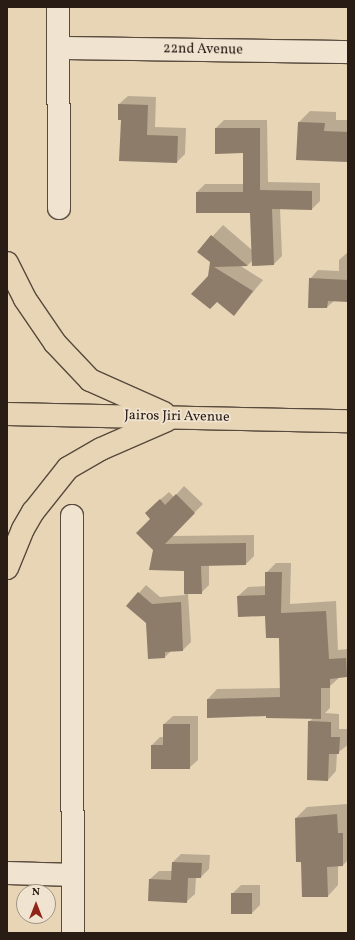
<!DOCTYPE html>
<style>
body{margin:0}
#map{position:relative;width:355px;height:940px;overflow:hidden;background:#e8d5b6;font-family:Vollkorn,serif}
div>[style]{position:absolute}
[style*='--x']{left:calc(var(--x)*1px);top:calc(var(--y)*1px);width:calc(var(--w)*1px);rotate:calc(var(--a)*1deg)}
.shadow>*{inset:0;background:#0003}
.building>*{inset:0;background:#8c7c69;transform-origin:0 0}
.roads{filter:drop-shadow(1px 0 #584a3d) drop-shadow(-1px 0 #584a3d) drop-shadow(0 1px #584a3d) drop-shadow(0 -1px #584a3d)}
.minor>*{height:22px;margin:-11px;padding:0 11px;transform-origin:11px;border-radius:11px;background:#f0e4d0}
.major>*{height:22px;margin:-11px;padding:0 11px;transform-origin:11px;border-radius:11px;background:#e8d5b6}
span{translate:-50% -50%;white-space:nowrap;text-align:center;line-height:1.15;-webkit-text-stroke:3.5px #f0e4d0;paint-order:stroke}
.street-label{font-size:14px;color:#281c15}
.frame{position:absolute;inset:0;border:8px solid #281c15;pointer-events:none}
.north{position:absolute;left:16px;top:884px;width:40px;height:40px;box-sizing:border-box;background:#f0e4d0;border:1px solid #a09485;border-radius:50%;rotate:0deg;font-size:11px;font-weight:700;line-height:16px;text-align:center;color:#281c15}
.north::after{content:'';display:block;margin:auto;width:14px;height:18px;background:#8f2418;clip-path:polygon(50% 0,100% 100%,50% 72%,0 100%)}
</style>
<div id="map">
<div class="shadow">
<div style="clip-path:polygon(128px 96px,156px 97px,155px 127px,186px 128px,185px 154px,177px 162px,122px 119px,119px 104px)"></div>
<div style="clip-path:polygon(310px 111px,336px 112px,336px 120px,348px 120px,348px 161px,299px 122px)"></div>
<div style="clip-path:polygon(224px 120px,267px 120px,268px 182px,320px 183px,320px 201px,312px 209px,280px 209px,282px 256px,274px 264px,253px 265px,253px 260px,248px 265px,239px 265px,263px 280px,234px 315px,209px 276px,211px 262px,198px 252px,223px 225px,252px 250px,251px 212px,197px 192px,205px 184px,244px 184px,244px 152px,216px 128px)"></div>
<div style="clip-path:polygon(348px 252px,348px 301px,334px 301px,327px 307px,310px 279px,318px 270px,339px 271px,339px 260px)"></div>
<div style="clip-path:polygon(184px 486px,203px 504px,171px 536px,254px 535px,254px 556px,246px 564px,209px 565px,209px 585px,201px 593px,188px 593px,191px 642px,183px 650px,172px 650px,165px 657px,149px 658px,147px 622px,139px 593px,146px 585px,160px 597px,185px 595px,185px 570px,154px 550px,152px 519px,154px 505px,169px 492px,174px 497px)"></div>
<div style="clip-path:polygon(276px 563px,291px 563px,290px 604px,336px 601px,338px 650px,348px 649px,348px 675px,340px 677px,330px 686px,330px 708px,325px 713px,339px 714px,339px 729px,348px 729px,348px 745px,337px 753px,336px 771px,328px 780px,309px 722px,313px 718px,267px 715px,208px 699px,217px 689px,281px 688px,280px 637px,266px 615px,238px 596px,248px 587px,266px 586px,266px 573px)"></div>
<div style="clip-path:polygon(173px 716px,198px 716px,198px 760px,189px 768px,152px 745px,160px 737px,164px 737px,164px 724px)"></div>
<div style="clip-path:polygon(347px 804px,348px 860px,343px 865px,338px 865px,338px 885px,328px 896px,302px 861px,296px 818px,307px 807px)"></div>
<div style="clip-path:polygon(181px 854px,210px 855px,209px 869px,201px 877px,196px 877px,195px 894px,186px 902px,150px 879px,159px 871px,172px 871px,173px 862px)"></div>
<div style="clip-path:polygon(241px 885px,260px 885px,260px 905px,252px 913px,232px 894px)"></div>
</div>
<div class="building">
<div style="clip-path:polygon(118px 104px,148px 105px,147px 135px,178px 136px,177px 163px,119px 161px,121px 120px,118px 120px)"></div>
<div style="clip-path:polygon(298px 122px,325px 123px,324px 131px,348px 132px,348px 162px,296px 160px)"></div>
<div style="clip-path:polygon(215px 128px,260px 128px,260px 190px,312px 191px,312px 210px,272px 209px,274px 265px,252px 266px,250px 213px,196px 213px,196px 192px,243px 192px,243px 153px,215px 154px)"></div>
<div style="clip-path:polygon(211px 235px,248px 266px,214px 267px,253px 291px,234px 316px,217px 302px,210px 309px,191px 294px,208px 276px,210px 262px,197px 252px)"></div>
<div style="clip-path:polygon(309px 278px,348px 280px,348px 302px,328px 301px,327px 308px,308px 308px)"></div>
<div style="clip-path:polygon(176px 494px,195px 513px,165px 544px,246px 543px,246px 565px,201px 566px,202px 594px,184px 594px,184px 571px,149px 570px,153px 550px,136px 533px,150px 519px,145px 513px,160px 499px,165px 505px)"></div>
<div style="clip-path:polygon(265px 572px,282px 572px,281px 613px,326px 611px,329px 659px,346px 658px,347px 677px,330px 679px,330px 688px,321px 688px,321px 719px,266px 718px,266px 716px,207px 718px,207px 699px,280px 697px,279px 638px,266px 638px,265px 616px,238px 617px,237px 596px,265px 595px)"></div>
<div style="clip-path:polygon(138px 592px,152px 604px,181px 602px,183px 651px,165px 652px,165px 658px,148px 659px,146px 623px,126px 606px)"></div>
<div style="clip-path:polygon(308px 721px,331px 722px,331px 737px,340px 737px,339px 754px,329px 754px,328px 781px,307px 780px)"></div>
<div style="clip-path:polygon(163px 724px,190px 724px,190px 769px,151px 769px,151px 745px,163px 745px)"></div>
<div style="clip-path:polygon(337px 814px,338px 833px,343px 833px,343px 866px,327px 867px,328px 897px,302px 897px,301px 862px,296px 862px,295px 818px)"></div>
<div style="clip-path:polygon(172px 862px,202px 863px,201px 878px,188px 878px,187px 903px,148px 901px,149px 879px,171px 880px)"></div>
<div style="left:231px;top:893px;width:21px;height:21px"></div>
</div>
<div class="roads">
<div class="minor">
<div style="--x:58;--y:7;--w:201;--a:89.7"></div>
<div style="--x:59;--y:48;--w:289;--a:0.8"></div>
<div style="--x:72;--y:516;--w:417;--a:89.9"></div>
<div style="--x:7;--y:873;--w:66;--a:1.7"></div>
</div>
<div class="major">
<div style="--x:7;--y:263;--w:40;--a:63.4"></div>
<div style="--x:25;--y:299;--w:53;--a:55.7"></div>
<div style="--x:55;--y:343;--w:51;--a:46.6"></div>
<div style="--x:90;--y:380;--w:81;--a:24"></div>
<div style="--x:7;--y:414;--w:341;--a:1.2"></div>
<div style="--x:7;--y:568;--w:42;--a:-67.7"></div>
<div style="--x:23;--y:529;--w:20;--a:-60"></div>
<div style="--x:33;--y:512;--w:56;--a:-51.5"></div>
<div style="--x:68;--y:468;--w:38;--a:-30"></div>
<div style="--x:101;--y:449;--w:72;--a:-23.7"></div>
</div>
</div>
<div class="street-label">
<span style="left:203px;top:50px;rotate:1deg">22nd Avenue</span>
<span style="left:177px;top:417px;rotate:1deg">Jairos Jiri Avenue</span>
</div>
<div class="frame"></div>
<div class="north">N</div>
</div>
